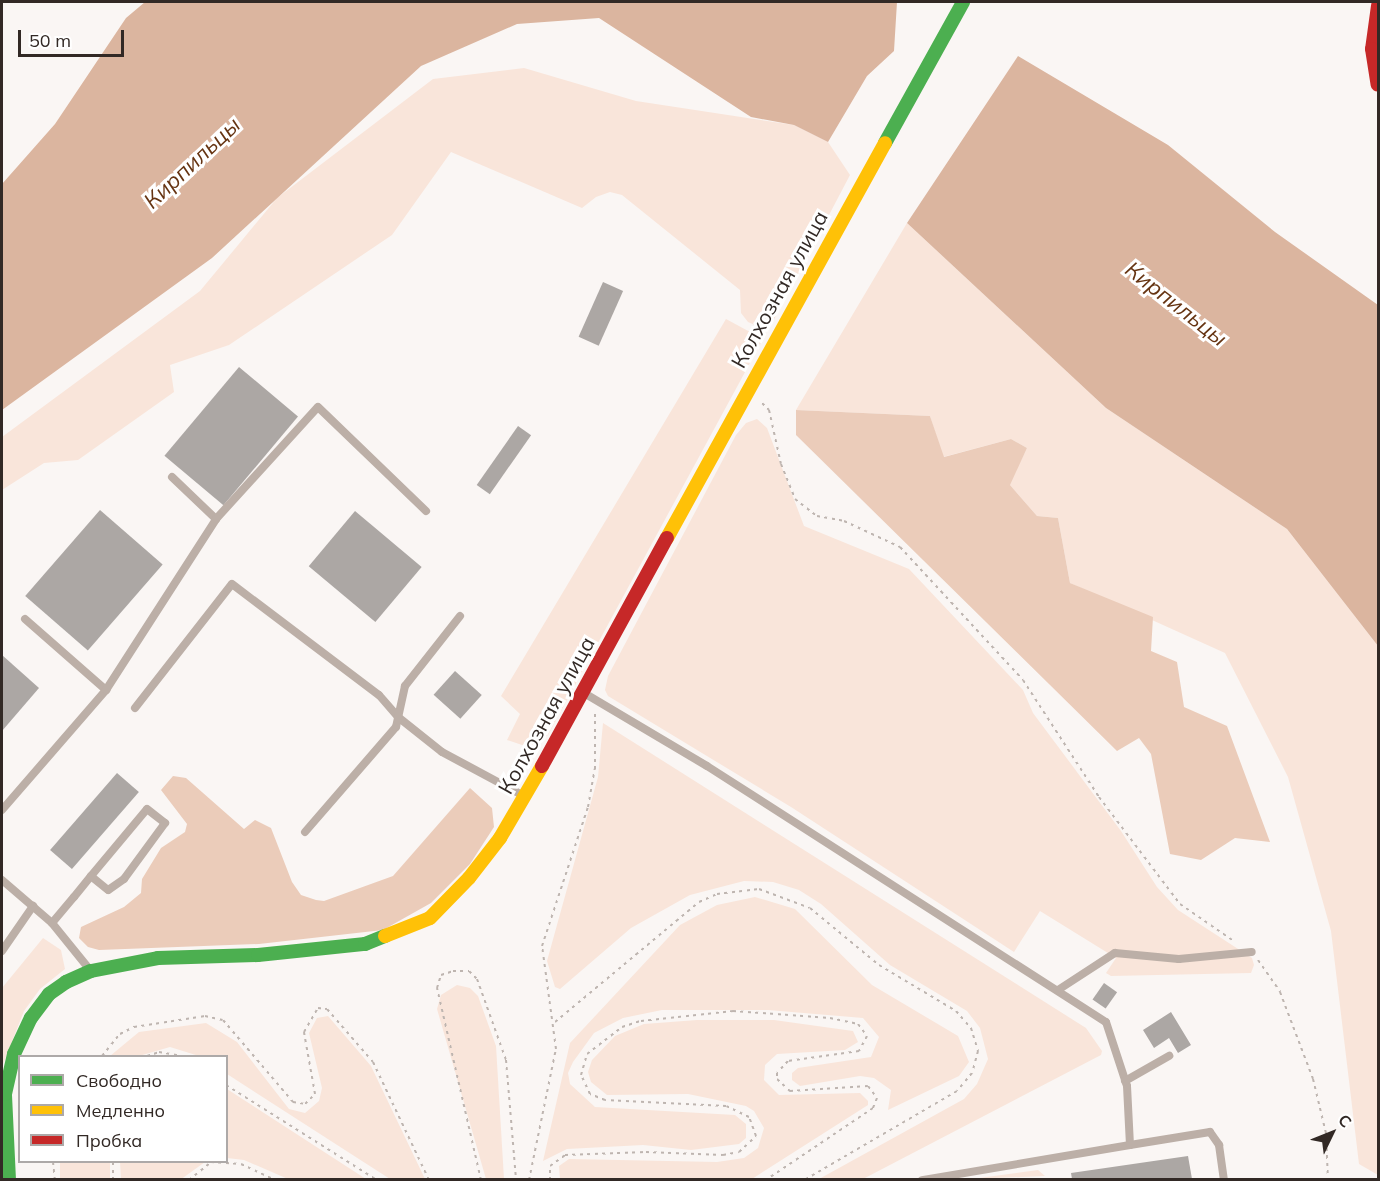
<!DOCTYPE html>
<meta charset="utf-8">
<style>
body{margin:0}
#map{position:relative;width:1380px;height:1181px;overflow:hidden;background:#faf6f4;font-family:Mulish,sans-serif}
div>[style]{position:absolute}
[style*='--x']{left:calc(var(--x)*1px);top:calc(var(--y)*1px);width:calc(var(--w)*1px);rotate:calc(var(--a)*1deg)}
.green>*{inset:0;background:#f9e5da;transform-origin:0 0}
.forest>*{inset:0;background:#ebccba}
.water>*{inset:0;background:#dbb59f}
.building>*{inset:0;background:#aca7a4;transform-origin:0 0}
.path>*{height:2px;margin-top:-1px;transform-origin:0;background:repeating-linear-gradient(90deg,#beb5b0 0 3px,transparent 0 7.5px)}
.lane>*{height:8px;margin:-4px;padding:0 4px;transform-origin:4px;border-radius:4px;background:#bcafa7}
.fast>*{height:14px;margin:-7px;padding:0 7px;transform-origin:7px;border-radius:7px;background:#4caf50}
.slow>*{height:14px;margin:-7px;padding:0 7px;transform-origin:7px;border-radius:7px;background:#ffc107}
.jam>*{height:14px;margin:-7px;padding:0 7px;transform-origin:7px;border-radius:7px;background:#c62828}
span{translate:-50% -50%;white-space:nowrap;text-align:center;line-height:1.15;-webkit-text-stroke:6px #fff;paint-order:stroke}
.street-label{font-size:21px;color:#322925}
.water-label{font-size:22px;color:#663412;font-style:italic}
.frame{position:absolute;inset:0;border:3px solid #322925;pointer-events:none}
.legend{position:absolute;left:18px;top:1055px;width:210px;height:108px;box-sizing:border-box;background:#fff;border:2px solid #ada9a8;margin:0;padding:8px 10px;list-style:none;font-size:18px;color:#322925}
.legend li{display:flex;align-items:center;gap:12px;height:30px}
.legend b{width:30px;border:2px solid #ada9a8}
.north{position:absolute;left:1302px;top:1103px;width:60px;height:60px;-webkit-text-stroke:4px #fff;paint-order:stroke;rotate:47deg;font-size:16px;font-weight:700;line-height:24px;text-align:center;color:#322925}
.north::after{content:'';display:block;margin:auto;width:21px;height:27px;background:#322925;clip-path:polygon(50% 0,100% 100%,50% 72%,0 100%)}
.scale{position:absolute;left:18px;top:30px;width:106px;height:27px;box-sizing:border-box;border:3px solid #322925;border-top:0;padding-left:8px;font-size:18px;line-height:21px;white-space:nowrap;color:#322925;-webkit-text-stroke:4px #fff;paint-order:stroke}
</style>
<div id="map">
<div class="green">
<div style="clip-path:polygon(524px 68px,636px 101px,794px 125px,828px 142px,850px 175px,768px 331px,748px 322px,741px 313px,740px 290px,622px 195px,610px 192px,596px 197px,582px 208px,451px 152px,392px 235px,229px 345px,170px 365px,174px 392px,78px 460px,44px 463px,2px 490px,2px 437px,200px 291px,277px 198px,433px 79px)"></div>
<div style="clip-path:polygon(907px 223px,1106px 408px,1287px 529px,1378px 646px,1378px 1175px,1359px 1164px,1331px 931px,1288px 777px,1225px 653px,1070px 583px,1058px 518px,1037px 516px,1009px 484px,1027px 448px,1011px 439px,943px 457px,930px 416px,796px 410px)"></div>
<div style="clip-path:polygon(726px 319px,763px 339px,548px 735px,531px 748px,507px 740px,520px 714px,501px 696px)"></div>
<div style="clip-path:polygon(757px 419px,767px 428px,804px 526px,909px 569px,1023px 690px,1033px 713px,1121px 831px,1157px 887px,1178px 910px,1252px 958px,1254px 965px,1251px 973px,1111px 976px,1106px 973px,1116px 958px,1040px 911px,1014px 952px,791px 807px,608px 696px,605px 690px,608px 676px,736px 435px,746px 423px)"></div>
<div style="clip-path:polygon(603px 723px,1086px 1028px,1102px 1051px,1101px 1055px,863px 1179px,819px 1179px,964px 1099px,977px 1084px,988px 1059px,980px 1028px,967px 1011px,890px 965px,821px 904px,799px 890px,773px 882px,744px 881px,690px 895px,631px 928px,560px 989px,555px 987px,547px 961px,598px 777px)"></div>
<div style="clip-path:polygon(755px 897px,795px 909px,872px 985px,958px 1036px,969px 1062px,959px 1076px,888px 1110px,891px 1090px,874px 1078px,860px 1076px,800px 1086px,792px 1080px,792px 1073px,798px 1068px,871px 1057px,879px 1037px,863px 1018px,768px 1010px,662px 1010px,623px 1018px,594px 1033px,573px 1062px,568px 1073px,570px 1084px,595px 1107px,735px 1115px,746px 1124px,746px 1138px,739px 1144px,691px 1150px,643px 1145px,567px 1149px,543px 1161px,570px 1043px,680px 925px,717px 905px)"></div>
<div style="clip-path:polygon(43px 938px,61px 950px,65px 969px,40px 989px,24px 1011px,2px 1067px,2px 988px)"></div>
<div style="clip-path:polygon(457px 985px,470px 988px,478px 996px,496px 1046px,504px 1179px,486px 1179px,437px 1009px,441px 995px)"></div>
<div style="clip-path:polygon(328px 1016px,371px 1066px,425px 1179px,390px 1179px,227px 1074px,226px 1056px,199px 1056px,170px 1047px,139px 1056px,110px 1056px,139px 1032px,206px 1023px,237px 1042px,289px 1109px,305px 1113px,319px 1101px,322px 1088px,309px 1033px,317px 1018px)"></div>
<div style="clip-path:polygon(697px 1020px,774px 1020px,853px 1031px,858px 1042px,845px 1050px,777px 1054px,765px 1065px,764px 1080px,779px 1095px,860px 1093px,868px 1101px,868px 1105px,752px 1179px,560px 1179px,559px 1166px,569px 1159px,717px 1162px,744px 1158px,758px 1148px,764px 1128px,754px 1111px,746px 1106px,688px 1094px,607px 1095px,591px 1082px,588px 1072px,592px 1060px,615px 1036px,644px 1024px)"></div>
<div style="clip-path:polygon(227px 1089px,366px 1179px,288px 1179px,244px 1160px,227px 1158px)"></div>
<div style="left:60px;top:1162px;width:50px;height:17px"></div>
<div style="clip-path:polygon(120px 1162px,205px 1162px,180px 1180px,121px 1179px)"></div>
<div style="clip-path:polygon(1038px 1170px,1045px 1176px,972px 1179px)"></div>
</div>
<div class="forest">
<div style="clip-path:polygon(796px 410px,930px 416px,944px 457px,1011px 439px,1027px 448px,1010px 485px,1037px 516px,1058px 518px,1070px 583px,1153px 617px,1151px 651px,1177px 662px,1184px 707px,1227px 726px,1270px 842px,1235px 838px,1201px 860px,1170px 854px,1151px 754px,1139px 738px,1117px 751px,796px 435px)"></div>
<div style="clip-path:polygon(173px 776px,186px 778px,244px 829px,255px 820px,271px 828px,292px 882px,301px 895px,316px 900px,324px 901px,393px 876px,470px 788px,492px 808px,494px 827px,470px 864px,431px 903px,383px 930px,259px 944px,99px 950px,88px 947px,79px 938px,81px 927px,124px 907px,141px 893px,142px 879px,161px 848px,185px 832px,187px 824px,161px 790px)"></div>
</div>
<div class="water">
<div style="clip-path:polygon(145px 2px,897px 2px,894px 51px,867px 76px,828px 142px,794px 125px,751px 117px,599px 18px,517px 24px,421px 66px,212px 258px,2px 410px,2px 184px,55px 124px,126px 18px)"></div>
<div style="clip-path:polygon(1018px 56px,1168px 145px,1275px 232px,1378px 305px,1378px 646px,1287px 529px,1106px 408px,907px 223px)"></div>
</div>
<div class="building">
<div style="left:603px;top:282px;width:22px;height:60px;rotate:24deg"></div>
<div style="left:239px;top:367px;width:77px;height:116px;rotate:40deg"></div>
<div style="left:518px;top:426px;width:16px;height:72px;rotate:35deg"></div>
<div style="left:100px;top:510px;width:83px;height:114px;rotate:41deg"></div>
<div style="left:355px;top:511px;width:87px;height:72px;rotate:40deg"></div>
<div style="clip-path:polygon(2px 655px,39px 688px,2px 731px)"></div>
<div style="left:455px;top:671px;width:36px;height:32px;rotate:42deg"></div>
<div style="left:117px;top:773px;width:29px;height:102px;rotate:41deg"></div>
<div style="left:1104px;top:983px;width:16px;height:20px;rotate:35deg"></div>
<div style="clip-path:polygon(1171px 1012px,1191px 1045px,1178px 1053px,1169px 1038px,1154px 1048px,1143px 1030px)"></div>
<div style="clip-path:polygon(1188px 1156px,1192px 1179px,1072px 1179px,1071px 1173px)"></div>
</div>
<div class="path">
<div style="--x:762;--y:403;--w:10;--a:45"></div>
<div style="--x:769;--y:410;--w:55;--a:77.5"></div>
<div style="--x:781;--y:464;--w:38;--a:68"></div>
<div style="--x:795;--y:499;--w:28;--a:38"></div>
<div style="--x:817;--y:516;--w:27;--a:10"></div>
<div style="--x:844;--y:521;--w:62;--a:24.9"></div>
<div style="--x:900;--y:547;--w:181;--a:47.2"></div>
<div style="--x:1023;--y:680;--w:140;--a:57"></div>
<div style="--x:1099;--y:797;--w:134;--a:52.9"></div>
<div style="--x:1180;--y:904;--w:67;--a:34.6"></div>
<div style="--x:1258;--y:960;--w:39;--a:55"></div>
<div style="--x:1280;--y:992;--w:93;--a:69.2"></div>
<div style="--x:1313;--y:1079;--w:56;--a:76.5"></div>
<div style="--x:1326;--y:1133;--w:47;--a:87.6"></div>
<div style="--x:555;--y:1022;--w:187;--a:-39.8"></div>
<div style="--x:699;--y:902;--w:20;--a:-24"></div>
<div style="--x:717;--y:894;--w:42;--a:-6.8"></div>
<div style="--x:759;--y:889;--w:54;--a:20.4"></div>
<div style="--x:810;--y:908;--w:89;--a:39.6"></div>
<div style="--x:879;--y:965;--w:90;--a:30.9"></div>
<div style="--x:956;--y:1011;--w:23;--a:49"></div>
<div style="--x:971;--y:1028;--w:24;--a:73"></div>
<div style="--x:978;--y:1051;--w:23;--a:105"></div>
<div style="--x:972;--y:1073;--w:23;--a:130"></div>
<div style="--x:957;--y:1091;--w:177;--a:149.8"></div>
<div style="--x:102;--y:1056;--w:28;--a:-51"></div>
<div style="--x:120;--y:1034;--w:16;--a:-27"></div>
<div style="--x:134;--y:1027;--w:72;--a:-8.8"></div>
<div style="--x:205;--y:1016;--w:18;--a:13"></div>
<div style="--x:223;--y:1020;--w:108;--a:49.5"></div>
<div style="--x:293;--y:1102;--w:12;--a:9"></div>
<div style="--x:305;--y:1104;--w:14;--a:-45"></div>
<div style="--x:315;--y:1094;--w:63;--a:-100.1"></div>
<div style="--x:304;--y:1032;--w:28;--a:-60"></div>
<div style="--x:318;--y:1008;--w:9;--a:6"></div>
<div style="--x:327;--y:1009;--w:70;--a:49"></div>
<div style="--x:373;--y:1062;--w:131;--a:64.6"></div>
<div style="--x:147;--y:1056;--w:13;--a:-18"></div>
<div style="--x:159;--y:1052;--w:22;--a:10"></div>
<div style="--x:226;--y:1085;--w:178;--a:32.2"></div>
<div style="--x:53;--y:1162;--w:18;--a:84"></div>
<div style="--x:113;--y:1180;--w:18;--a:-90"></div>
<div style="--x:189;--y:1180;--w:28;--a:-39"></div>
<div style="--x:211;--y:1162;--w:30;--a:4"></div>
<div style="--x:241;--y:1164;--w:38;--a:25"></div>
<div style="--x:481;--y:1180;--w:197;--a:-102.9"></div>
<div style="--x:437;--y:988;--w:14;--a:-73"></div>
<div style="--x:441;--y:975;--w:13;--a:-18"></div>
<div style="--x:453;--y:971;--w:16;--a:0"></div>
<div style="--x:469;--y:971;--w:11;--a:45"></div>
<div style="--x:477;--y:979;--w:86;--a:70.3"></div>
<div style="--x:506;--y:1060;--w:120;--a:85.2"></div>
<div style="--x:529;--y:1180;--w:134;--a:-78.4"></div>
<div style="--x:556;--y:1049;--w:104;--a:-97.7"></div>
<div style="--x:542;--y:946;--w:146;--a:-71.7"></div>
<div style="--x:588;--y:807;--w:39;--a:-80"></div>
<div style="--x:595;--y:769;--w:56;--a:-90"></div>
<div style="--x:550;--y:1180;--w:14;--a:-90"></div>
<div style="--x:550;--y:1166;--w:19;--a:-36"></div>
<div style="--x:565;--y:1155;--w:81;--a:-2.1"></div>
<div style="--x:646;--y:1152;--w:77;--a:2.2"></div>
<div style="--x:723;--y:1155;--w:16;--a:-11"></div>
<div style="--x:739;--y:1152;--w:23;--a:-43"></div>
<div style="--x:756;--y:1136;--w:20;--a:-110"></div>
<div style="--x:749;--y:1117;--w:25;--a:-154"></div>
<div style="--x:726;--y:1106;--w:121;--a:-177.2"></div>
<div style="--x:605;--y:1100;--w:16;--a:-158"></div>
<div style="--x:590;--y:1094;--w:21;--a:-115"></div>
<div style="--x:581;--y:1075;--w:22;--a:-74"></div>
<div style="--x:587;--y:1054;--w:44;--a:-37.6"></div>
<div style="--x:622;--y:1027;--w:20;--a:-18"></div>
<div style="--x:641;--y:1021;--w:93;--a:-6.2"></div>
<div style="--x:733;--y:1011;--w:97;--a:4.1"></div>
<div style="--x:830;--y:1018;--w:29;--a:12"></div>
<div style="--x:858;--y:1024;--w:15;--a:53"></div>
<div style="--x:867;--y:1036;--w:17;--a:118"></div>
<div style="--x:859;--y:1051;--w:72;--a:172"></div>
<div style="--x:788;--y:1061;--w:16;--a:133"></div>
<div style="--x:777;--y:1073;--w:6;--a:90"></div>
<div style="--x:777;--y:1079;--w:18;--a:43"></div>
<div style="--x:790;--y:1091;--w:78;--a:-3.7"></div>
<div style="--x:868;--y:1086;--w:15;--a:53"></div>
<div style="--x:877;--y:1098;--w:11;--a:112"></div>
<div style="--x:873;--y:1108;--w:129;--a:146.1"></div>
</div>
<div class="lane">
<div style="--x:172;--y:477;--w:61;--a:43.7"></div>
<div style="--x:25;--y:619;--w:108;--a:41.2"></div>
<div style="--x:584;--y:693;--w:143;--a:30.7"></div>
<div style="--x:707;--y:766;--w:474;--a:32.7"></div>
<div style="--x:1106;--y:1022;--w:67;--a:71.8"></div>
<div style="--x:1127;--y:1086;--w:59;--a:87.1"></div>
<div style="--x:1130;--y:1145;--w:211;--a:170.4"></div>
<div style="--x:135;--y:708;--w:157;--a:-52"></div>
<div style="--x:232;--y:584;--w:184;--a:37.1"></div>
<div style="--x:379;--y:695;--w:29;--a:49"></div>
<div style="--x:398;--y:717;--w:56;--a:38.5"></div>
<div style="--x:442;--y:752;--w:93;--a:28.2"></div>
<div style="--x:2;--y:810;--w:159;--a:-49.1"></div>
<div style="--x:106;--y:690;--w:203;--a:-57.2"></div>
<div style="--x:216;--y:519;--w:151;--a:-47.7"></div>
<div style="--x:318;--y:407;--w:150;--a:43.9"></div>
<div style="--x:305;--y:832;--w:139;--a:-49.1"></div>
<div style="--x:396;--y:727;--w:42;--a:-77.6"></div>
<div style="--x:405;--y:686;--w:89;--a:-51.8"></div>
<div style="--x:2;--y:880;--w:66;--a:40.7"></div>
<div style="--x:52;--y:923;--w:60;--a:51"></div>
<div style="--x:52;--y:923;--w:34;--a:-50"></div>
<div style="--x:74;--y:897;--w:27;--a:-51"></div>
<div style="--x:91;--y:876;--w:87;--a:-50.1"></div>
<div style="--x:147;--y:809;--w:23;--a:38"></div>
<div style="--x:165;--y:823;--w:69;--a:126.2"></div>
<div style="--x:124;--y:879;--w:19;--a:145"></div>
<div style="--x:108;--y:890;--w:22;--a:-141"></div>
<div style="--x:2;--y:951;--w:55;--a:-55.4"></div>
<div style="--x:1058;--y:990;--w:68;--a:-33"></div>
<div style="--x:1115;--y:953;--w:64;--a:5.4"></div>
<div style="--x:1179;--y:959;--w:73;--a:-5.5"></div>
<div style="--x:1125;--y:1081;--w:51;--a:-29.6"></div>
<div style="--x:1130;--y:1145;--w:81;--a:-9.2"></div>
<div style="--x:1210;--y:1132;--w:16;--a:55"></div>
<div style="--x:1219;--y:1145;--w:35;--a:82"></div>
</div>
<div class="fast">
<div style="--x:885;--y:143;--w:161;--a:-61"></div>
<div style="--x:9;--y:1180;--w:86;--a:-92.7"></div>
<div style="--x:5;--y:1094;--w:41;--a:-77.3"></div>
<div style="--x:14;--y:1054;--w:40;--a:-65"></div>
<div style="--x:31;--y:1018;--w:30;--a:-53"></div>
<div style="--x:49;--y:994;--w:21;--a:-35"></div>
<div style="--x:66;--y:982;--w:27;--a:-24"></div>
<div style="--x:91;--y:971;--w:68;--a:-11"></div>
<div style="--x:158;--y:958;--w:100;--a:-1.7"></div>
<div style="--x:258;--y:955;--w:108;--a:-5.9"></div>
<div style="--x:365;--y:944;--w:22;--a:-22"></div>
</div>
<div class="slow">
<div style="--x:667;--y:538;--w:451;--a:-61.1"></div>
<div style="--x:385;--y:936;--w:48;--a:-21.8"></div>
<div style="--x:430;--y:918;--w:56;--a:-45.7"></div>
<div style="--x:469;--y:878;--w:51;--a:-52.2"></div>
<div style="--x:500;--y:838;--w:83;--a:-59.7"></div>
</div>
<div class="jam">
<div style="--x:1378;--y:6;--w:43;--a:97.9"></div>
<div style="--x:1372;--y:49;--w:36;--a:81"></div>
<div style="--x:542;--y:766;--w:260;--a:-61.3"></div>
</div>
<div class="street-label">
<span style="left:779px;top:289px;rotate:-61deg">Колхозная улица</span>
<span style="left:546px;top:715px;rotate:-61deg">Колхозная улица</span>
</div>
<div class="water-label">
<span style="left:192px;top:163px;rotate:-43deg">Кирпильцы</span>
<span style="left:1176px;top:304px;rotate:38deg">Кирпильцы</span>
</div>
<div class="frame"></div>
<ul class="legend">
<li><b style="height:8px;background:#4caf50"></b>Свободно</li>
<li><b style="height:8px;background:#ffc107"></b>Медленно</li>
<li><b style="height:8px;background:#c62828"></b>Пробка</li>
</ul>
<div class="north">С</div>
<div class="scale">50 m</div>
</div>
